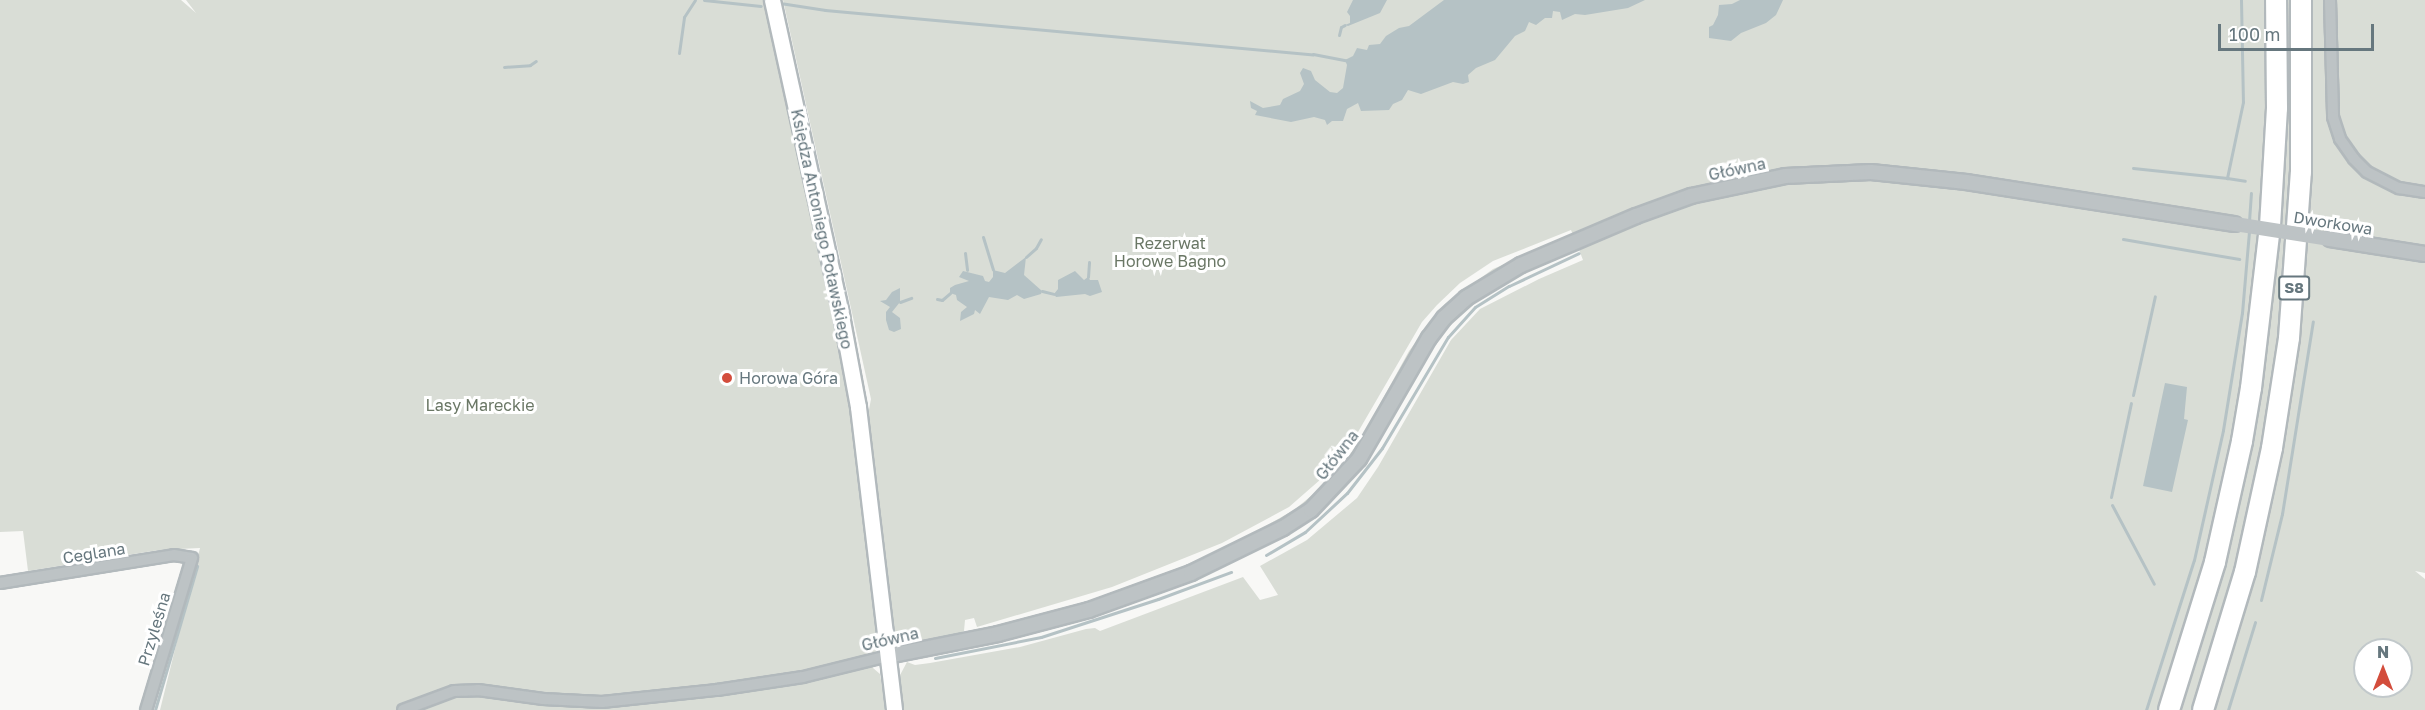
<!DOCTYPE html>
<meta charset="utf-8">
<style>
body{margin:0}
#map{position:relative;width:2425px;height:710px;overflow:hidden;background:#f8f8f6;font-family:"Golos Text",sans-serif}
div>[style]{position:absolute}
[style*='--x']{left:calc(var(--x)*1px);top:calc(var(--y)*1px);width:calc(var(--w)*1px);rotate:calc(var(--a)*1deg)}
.green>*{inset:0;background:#d9ddd6}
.water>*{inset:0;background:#b5c2c5}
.stream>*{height:3px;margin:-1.5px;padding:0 1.5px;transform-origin:1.5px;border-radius:1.5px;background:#b5c2c5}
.roads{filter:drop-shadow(2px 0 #b2b9bc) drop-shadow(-2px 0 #b2b9bc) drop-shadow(0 2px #b2b9bc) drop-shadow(0 -2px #b2b9bc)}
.minor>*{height:10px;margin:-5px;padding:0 5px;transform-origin:5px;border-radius:5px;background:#bdc3c5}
.tertiary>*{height:14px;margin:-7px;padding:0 7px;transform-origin:7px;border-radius:7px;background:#bdc3c5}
.secondary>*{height:15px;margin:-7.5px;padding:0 7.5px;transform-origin:7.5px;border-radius:7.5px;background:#fff}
.motorway>*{height:20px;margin:-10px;padding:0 10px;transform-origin:10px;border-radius:10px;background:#fff}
.tertiary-bridge>*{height:14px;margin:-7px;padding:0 7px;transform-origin:7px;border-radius:7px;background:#bdc3c5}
.dots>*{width:16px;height:16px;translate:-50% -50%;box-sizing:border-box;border:3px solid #fff;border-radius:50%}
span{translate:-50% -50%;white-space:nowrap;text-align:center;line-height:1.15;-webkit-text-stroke:6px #fff;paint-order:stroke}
.shield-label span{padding:2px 4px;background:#fff;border:2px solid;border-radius:4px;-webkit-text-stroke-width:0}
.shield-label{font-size:15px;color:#66777e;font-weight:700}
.street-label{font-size:16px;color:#66777e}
.park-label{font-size:16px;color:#6a7765}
.poi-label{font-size:16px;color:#66777e}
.left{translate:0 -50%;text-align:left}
.north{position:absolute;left:2353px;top:638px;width:60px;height:60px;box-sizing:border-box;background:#fff;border:2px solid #c2c9cb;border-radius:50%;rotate:0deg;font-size:16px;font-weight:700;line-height:24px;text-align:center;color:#66777e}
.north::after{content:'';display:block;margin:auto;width:21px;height:27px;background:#d34d3c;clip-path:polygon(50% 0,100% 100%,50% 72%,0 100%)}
.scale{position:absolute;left:2218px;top:24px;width:156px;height:27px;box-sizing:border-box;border:3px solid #66777e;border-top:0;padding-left:8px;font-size:18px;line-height:21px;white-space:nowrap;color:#66777e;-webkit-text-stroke:4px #fff;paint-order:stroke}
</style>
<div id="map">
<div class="green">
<div style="clip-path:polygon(0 0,181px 0,196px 13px,186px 0,765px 0,836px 326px,847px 386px,862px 489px,877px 634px,876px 651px,871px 653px,873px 668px,880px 674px,886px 710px,160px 710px,200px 548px,159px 550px,28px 571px,23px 531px,0 532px)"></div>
<div style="clip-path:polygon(evenodd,783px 0,2425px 0,2425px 573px,2415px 571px,2425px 579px,2425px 710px,902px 710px,899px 677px,907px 662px,915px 665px,930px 663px,1020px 647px,1086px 629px,1095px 628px,1100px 631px,1243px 577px,1260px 600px,1278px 595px,1260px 566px,1307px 540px,1357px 498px,1378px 467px,1451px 340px,1480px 309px,1539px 279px,1583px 260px,1574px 237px,1495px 271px,1454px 300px,1360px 447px,1332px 482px,1293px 514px,1197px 565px,1071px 610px,986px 630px,1066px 609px,1181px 567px,1239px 541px,1294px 510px,1329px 481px,1358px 444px,1409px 351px,1445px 304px,1493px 269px,1573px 235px,1571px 230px,1493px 261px,1460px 283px,1437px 305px,1422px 322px,1351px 444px,1321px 479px,1289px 507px,1222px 543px,1112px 587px,977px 627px,974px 618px,965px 620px,964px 631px,952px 638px,902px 645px,896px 641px,888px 596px,868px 415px,871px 399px,783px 0,2365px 650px,2401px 650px,2401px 686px,2365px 686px,2365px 650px)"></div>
</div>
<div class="water">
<div style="clip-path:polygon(1353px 0,1387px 0,1380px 13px,1348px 26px,1345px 25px,1350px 23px,1350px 16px,1347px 12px)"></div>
<div style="clip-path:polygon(1444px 0,1645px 0,1628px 8px,1585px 15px,1575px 14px,1562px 20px,1560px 12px,1553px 11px,1552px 18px,1545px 18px,1536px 25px,1529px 22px,1525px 31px,1515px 36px,1495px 60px,1476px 68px,1468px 75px,1469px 82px,1463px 84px,1453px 82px,1421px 94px,1408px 90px,1402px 100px,1393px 104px,1389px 110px,1361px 111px,1358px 103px,1347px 109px,1343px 121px,1332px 121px,1327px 125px,1325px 120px,1314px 117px,1291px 122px,1255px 115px,1257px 111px,1251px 108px,1250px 101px,1263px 108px,1280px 105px,1283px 99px,1300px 91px,1304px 84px,1300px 73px,1303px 68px,1311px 71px,1315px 80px,1330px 92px,1337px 93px,1343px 88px,1347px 65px,1345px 60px,1353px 56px,1357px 48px,1367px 50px,1369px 45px,1380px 44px,1386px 36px,1399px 28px,1409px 26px)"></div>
<div style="clip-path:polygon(1740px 0,1783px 0,1776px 15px,1766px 23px,1741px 33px,1731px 41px,1709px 38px,1709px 27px,1713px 25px,1718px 15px,1719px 5px,1732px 4px)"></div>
<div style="clip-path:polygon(1026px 257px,1024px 275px,1042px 291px,1041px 294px,1024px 299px,1017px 295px,1008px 300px,989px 297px,980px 314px,975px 310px,974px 314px,960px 321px,961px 312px,967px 307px,957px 300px,956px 295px,950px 293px,950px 288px,955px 285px,969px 281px,959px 277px,963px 271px,983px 276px,985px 281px,989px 282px,993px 277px,993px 270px,1005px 273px)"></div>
<div style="clip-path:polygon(1075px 271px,1084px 280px,1088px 277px,1090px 280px,1098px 280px,1102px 292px,1090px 296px,1085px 294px,1056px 297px,1054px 294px,1058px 289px,1058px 280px)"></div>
<div style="clip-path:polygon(900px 288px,900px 302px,892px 312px,900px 318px,901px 329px,894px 332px,889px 330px,886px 320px,886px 312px,890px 307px,880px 301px,886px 300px,892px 292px)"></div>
<div style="clip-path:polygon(2165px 383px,2187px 387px,2184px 419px,2188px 420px,2172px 492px,2143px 486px)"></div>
</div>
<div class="stream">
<div style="--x:704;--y:0;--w:57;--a:6"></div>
<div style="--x:2241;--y:0;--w:102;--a:88.9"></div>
<div style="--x:2243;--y:102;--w:78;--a:101.9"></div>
<div style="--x:2227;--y:178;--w:18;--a:9"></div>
<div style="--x:780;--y:3;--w:46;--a:8.8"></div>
<div style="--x:825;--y:10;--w:490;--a:5.2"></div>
<div style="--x:1313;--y:54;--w:33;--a:11"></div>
<div style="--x:1339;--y:35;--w:8;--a:-76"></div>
<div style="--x:1341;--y:27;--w:4;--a:-27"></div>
<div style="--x:679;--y:53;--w:36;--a:-82"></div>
<div style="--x:684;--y:17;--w:20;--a:-57"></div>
<div style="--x:504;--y:67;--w:26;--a:-4"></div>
<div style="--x:530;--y:65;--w:7;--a:-34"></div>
<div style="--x:2133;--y:168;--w:95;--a:6.1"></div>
<div style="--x:2249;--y:221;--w:28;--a:-86"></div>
<div style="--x:983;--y:237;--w:34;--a:73"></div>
<div style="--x:2123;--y:239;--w:118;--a:9.8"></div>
<div style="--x:965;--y:253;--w:17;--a:83"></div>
<div style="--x:1026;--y:257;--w:13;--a:-42"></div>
<div style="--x:1036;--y:248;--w:10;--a:-61"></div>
<div style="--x:1088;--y:277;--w:15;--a:-86"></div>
<div style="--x:1042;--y:291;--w:12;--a:14"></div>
<div style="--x:937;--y:299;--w:5;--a:11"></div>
<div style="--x:942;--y:300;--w:11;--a:-41"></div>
<div style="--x:900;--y:302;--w:12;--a:-20"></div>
<div style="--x:2133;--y:395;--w:101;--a:-77.5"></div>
<div style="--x:2111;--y:497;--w:96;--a:-78"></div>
<div style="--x:2112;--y:505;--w:89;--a:62"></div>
<div style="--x:1266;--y:555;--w:45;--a:-30.5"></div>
<div style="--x:1305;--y:532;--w:57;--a:-42.9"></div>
<div style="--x:1347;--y:493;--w:57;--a:-52.1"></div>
<div style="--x:1382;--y:448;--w:129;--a:-59.3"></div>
<div style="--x:1448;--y:337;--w:40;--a:-48"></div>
<div style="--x:1475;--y:307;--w:40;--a:-32"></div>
<div style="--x:1509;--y:286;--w:77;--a:-25.2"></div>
<div style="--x:2261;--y:600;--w:89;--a:-76.3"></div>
<div style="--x:2282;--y:514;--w:195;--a:-80.9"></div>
<div style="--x:935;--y:658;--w:108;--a:-11.2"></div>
<div style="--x:1041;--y:637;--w:123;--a:-18"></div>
<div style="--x:1158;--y:599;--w:78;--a:-20.3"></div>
<div style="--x:155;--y:710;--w:150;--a:-73.7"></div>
<div style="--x:2146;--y:710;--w:157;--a:-72.3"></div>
<div style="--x:2194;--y:560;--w:133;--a:-77.4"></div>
<div style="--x:2223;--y:430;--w:119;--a:-80.8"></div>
<div style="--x:2242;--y:313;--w:82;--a:-85.1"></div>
<div style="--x:2228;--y:710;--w:92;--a:-72.9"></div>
</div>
<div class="roads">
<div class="minor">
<div style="--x:2330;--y:0;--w:117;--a:88.5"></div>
<div style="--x:2333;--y:117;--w:23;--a:72"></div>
<div style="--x:2340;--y:139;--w:24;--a:55"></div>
<div style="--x:2354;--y:159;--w:18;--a:45"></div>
<div style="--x:2367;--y:172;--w:36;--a:27"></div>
<div style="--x:2399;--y:188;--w:26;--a:9"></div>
<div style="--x:0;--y:583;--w:176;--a:-9.1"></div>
<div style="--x:174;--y:555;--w:18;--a:9"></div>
<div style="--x:192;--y:558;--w:159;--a:106.8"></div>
<div style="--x:403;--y:710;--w:54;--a:-20.4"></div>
<div style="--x:454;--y:691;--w:24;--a:-2"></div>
<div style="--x:478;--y:690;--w:66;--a:7.9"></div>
<div style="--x:543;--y:699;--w:59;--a:2.9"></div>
<div style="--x:602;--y:702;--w:116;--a:-6"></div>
<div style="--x:717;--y:690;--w:87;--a:-8.6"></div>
<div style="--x:803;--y:677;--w:88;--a:-13.9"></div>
</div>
<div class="tertiary">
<div style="--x:2330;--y:239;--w:96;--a:9"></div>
<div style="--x:888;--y:656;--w:112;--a:-11.3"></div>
<div style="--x:998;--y:634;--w:94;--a:-14.8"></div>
<div style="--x:1089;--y:610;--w:109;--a:-19.9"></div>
<div style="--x:1191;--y:573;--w:102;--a:-26.1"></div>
<div style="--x:1283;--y:528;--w:33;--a:-33"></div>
<div style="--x:1311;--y:510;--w:70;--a:-46.7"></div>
<div style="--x:1359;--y:459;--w:140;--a:-60"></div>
<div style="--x:1429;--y:338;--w:25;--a:-53"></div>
<div style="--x:1444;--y:318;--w:30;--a:-42"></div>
<div style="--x:1466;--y:298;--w:64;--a:-31"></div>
<div style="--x:1521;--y:265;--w:125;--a:-23.1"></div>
<div style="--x:1636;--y:216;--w:59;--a:-20"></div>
<div style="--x:1691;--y:196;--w:96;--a:-12"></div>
<div style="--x:1785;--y:176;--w:86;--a:-2.7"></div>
<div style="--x:1871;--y:172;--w:96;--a:6"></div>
<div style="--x:1966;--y:182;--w:272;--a:8.9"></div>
</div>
<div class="secondary">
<div style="--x:772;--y:0;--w:322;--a:77.6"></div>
<div style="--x:841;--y:315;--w:94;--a:79.5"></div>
<div style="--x:858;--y:407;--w:305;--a:83.2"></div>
</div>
<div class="motorway">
<div style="--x:2169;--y:710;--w:155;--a:-72.7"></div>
<div style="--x:2215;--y:562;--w:124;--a:-77.4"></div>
<div style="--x:2242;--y:441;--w:54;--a:-80.4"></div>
<div style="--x:2251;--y:388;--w:163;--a:-83.3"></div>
<div style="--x:2270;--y:226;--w:118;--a:-86.6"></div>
<div style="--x:2277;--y:108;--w:108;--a:-90.5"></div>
<div style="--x:2203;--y:710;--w:144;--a:-73.1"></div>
<div style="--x:2245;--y:572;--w:127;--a:-77.7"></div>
<div style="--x:2272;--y:448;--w:111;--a:-81.2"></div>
<div style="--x:2289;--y:338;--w:166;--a:-85.9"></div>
<div style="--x:2301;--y:172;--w:172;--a:-90"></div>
</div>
</div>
<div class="tertiary-bridge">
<div style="--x:2235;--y:224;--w:96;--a:9"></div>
</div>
<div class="dots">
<div style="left:727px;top:378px;background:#d34d3c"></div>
</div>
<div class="shield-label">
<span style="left:2294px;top:288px">S8</span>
</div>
<div class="street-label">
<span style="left:1737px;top:169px;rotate:-12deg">Główna</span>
<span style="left:2333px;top:223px;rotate:9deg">Dworkowa</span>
<span style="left:822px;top:229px;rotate:78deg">Księdza Antoniego Poławskiego</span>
<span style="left:1337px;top:455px;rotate:-52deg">Główna</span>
<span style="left:94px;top:553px;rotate:-9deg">Ceglana</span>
<span style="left:154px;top:629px;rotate:-73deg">Przyleśna</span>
<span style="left:890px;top:639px;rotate:-13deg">Główna</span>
</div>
<div class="park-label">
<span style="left:1170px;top:252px">Rezerwat<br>Horowe Bagno</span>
<span style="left:480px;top:405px">Lasy Mareckie</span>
</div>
<div class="poi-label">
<span class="left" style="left:739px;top:378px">Horowa Góra</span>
</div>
<div class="north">N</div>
<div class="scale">100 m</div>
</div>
